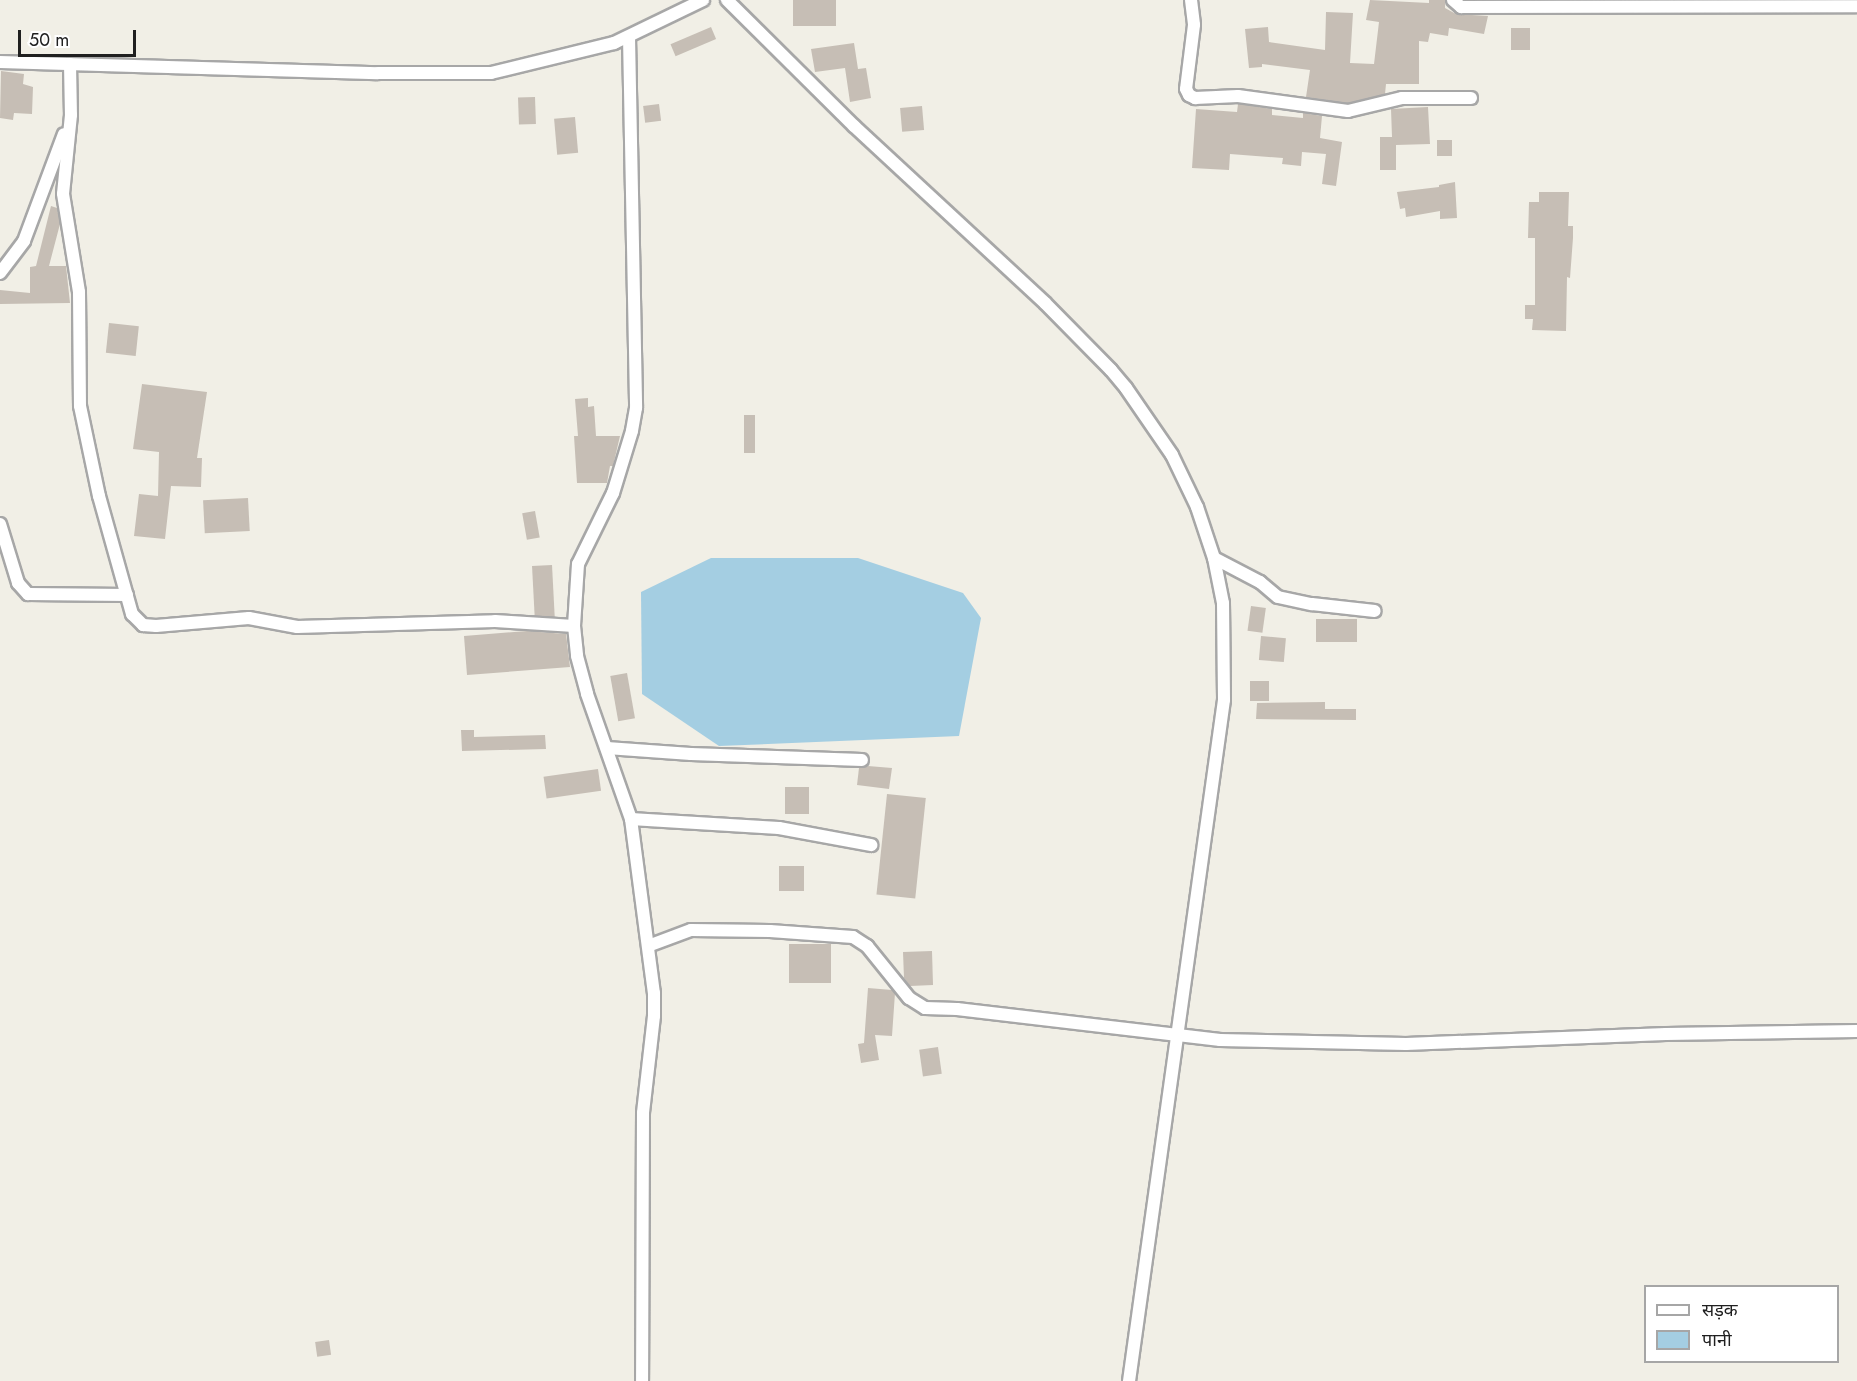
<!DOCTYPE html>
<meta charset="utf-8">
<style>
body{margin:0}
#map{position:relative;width:1857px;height:1381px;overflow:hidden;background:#f1efe6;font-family:Jost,"Noto Sans Devanagari",sans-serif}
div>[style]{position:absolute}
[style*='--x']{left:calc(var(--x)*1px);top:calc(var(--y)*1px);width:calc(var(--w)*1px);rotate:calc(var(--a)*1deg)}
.water>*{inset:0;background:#a4cee2}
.building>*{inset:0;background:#c6beb5;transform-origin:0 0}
.roads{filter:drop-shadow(2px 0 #a7a7a7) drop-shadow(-2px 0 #a7a7a7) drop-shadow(0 2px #a7a7a7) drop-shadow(0 -2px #a7a7a7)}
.minor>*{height:12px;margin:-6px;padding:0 6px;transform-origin:6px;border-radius:6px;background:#fff}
span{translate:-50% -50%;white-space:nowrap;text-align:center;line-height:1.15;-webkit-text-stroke:5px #fff;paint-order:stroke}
.legend{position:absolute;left:1644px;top:1285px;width:195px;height:78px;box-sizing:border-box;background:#fff;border:2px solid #a6a6a6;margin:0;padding:8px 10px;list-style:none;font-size:18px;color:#202020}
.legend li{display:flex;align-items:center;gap:12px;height:30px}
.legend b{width:30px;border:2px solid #a6a6a6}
.scale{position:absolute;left:18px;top:30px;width:118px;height:27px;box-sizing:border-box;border:3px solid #202020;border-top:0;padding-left:8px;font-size:18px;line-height:21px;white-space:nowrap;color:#202020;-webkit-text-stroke:4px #fff;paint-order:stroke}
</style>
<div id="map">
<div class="water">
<div style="clip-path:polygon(711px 558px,858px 558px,963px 593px,981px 618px,959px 736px,719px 746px,642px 694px,641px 592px)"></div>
</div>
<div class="building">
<div style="left:793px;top:0;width:43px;height:26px"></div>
<div style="clip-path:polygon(1370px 0,1429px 3px,1429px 0,1445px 0,1445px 8px,1456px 14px,1488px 16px,1484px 34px,1449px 28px,1448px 36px,1430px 33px,1428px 42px,1419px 41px,1419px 84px,1386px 84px,1385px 94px,1348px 103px,1306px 97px,1310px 70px,1262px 64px,1262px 67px,1249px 68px,1245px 29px,1268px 27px,1269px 42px,1325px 50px,1326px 12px,1353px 13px,1350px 63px,1374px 64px,1379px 22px,1366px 20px)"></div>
<div style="left:711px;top:27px;width:13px;height:44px;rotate:67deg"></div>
<div style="left:1511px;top:28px;width:19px;height:22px"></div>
<div style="clip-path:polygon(854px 43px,858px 69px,866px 68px,871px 98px,850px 102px,845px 68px,815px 72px,811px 49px)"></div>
<div style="clip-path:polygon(1px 71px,24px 74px,23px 84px,33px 87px,32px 114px,14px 113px,13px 120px,0 118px)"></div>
<div style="left:535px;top:97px;width:27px;height:17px;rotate:88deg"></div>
<div style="left:659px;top:104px;width:17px;height:16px;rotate:83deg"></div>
<div style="clip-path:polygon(1238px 104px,1272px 109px,1272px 115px,1303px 118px,1303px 113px,1322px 116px,1320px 138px,1342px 142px,1336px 186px,1322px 184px,1326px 154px,1302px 152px,1301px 166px,1282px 164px,1283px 158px,1230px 154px,1229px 170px,1192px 168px,1196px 109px,1237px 112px)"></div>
<div style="left:922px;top:106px;width:24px;height:22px;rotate:85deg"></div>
<div style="clip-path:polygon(1428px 107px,1430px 144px,1396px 145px,1396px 170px,1380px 170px,1380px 137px,1392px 137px,1391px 109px)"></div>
<div style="left:575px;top:117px;width:36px;height:21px;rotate:85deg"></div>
<div style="left:1437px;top:140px;width:15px;height:16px"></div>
<div style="clip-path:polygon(1455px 182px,1457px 218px,1440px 219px,1440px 211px,1406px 217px,1405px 208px,1400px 209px,1397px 192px,1439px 187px,1439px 185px)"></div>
<div style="clip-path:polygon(1539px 192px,1569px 192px,1568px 226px,1573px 226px,1573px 238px,1570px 278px,1567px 277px,1566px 331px,1532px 330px,1533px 319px,1525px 319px,1525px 305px,1535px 305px,1535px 238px,1528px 238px,1529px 202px,1539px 202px)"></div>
<div style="clip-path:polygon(51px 206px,57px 208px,60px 224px,49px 266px,66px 266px,70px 303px,0 304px,0 290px,30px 293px,30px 267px,36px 266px)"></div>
<div style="left:109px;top:323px;width:30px;height:30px;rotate:6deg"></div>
<div style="clip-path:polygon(142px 384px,207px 392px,197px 458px,202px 458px,201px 487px,171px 486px,165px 539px,134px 536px,139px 494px,158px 496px,159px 452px,133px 449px)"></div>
<div style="clip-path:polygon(588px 398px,588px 407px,594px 406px,596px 436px,620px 436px,613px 466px,610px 466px,607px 483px,577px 483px,574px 436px,578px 436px,575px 399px)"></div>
<div style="left:744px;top:415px;width:11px;height:38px"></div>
<div style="left:248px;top:498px;width:33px;height:45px;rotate:87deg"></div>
<div style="left:535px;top:511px;width:27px;height:13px;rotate:80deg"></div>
<div style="left:552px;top:565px;width:52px;height:20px;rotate:87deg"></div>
<div style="left:1251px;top:606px;width:15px;height:25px;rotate:8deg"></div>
<div style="left:1316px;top:619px;width:41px;height:23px"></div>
<div style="clip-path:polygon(527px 631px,566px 634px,570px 667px,467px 675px,464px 636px)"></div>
<div style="left:1261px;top:636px;width:25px;height:24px;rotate:5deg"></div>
<div style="left:627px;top:673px;width:46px;height:17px;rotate:80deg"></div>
<div style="left:1250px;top:681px;width:19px;height:20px"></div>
<div style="clip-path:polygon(1325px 702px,1325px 709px,1356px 709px,1356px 720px,1256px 719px,1257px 703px)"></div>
<div style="clip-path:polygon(461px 730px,474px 730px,474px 737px,545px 735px,546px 749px,462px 751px)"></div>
<div style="clip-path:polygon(868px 766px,892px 768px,889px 789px,857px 785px,859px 768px)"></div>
<div style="left:598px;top:769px;width:22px;height:55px;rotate:82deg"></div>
<div style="left:785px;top:787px;width:24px;height:27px"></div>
<div style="left:887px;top:794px;width:39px;height:101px;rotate:6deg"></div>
<div style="left:779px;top:866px;width:25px;height:25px"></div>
<div style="left:831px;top:944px;width:39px;height:42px;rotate:90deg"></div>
<div style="clip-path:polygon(932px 951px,933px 985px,910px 986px,904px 978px,903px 952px)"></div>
<div style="clip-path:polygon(868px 988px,892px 990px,895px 993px,892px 1036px,875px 1035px,879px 1060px,861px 1063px,858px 1044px,864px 1043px)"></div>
<div style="left:938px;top:1047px;width:27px;height:19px;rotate:82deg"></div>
<div style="left:329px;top:1340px;width:15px;height:14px;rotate:82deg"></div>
</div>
<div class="roads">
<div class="minor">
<div style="--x:727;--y:0;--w:179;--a:44.8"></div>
<div style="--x:854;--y:126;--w:260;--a:42.8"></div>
<div style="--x:1045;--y:303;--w:94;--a:45.4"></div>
<div style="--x:1111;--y:370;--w:23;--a:50"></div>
<div style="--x:1126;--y:388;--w:81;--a:55.5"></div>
<div style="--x:1172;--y:455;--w:58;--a:64.3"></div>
<div style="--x:1197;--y:507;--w:54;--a:71.6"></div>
<div style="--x:1214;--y:558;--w:46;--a:78.7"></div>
<div style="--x:1223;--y:603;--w:97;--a:89.4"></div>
<div style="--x:1224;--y:700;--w:688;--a:97.94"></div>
<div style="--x:1191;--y:0;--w:25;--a:83"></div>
<div style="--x:1194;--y:25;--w:64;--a:97.1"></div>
<div style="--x:1186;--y:89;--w:7;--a:63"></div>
<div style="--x:1189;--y:95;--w:7;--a:27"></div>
<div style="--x:1195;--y:98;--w:43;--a:-2.7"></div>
<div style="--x:1238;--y:96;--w:111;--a:7.8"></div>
<div style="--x:1348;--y:111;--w:56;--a:-13.5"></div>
<div style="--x:1402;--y:98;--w:69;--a:0"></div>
<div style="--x:1453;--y:0;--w:11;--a:41"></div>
<div style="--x:1461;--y:7;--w:396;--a:-0.1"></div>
<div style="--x:629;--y:37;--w:371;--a:88.9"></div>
<div style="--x:636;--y:408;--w:23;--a:100"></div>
<div style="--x:632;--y:431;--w:65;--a:107"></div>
<div style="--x:613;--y:493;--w:79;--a:116.2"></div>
<div style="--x:578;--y:564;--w:62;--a:93.7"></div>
<div style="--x:574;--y:626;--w:30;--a:84"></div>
<div style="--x:577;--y:656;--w:39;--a:75"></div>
<div style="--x:587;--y:694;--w:133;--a:70.6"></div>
<div style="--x:631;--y:819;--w:176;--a:82.5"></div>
<div style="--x:654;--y:993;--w:23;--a:90"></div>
<div style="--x:654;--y:1016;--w:98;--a:96.5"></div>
<div style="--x:643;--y:1113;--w:268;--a:90.2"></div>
<div style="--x:0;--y:62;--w:378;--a:1.7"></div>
<div style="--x:378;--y:73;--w:113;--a:0"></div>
<div style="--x:491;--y:73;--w:127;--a:-13.7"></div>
<div style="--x:614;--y:43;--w:99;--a:-25.8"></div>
<div style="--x:70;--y:64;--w:51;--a:88.9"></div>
<div style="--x:71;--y:115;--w:79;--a:95.8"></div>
<div style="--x:63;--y:194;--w:99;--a:80.7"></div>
<div style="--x:79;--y:292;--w:114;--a:89.5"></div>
<div style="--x:80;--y:406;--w:92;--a:78.1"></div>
<div style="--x:99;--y:496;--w:123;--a:74.4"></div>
<div style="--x:132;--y:614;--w:16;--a:45"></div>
<div style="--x:143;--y:625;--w:13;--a:4"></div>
<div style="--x:156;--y:626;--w:93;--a:-4.9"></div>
<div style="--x:249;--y:618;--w:49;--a:10.6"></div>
<div style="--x:297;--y:627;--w:198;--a:-1.7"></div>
<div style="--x:495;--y:621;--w:79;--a:3.6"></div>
<div style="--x:0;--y:273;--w:40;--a:-53"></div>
<div style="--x:24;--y:241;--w:114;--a:-69.5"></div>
<div style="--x:0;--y:524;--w:62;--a:73"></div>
<div style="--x:18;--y:583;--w:15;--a:48"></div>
<div style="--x:28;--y:594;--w:99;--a:0.6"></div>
<div style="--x:1214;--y:558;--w:52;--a:27.6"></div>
<div style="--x:1260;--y:582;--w:23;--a:40"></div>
<div style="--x:1278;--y:597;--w:35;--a:12"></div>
<div style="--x:1312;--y:604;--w:63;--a:6.3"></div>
<div style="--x:607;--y:748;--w:84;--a:4.1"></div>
<div style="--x:691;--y:754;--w:171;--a:2"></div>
<div style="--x:631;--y:819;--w:148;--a:3.5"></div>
<div style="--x:779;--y:828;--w:94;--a:10.5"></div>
<div style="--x:648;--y:946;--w:46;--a:-20.4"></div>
<div style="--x:691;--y:930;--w:79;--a:0.7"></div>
<div style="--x:770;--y:931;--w:83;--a:4.1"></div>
<div style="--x:853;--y:937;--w:17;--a:33"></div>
<div style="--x:867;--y:946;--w:67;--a:51.1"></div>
<div style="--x:909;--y:998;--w:19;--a:32"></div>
<div style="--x:925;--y:1008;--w:32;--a:2"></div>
<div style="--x:957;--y:1009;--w:265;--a:6.7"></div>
<div style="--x:1220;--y:1040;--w:186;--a:1.2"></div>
<div style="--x:1406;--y:1044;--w:260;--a:-2.2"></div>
<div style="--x:1666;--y:1034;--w:191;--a:-0.9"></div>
</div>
</div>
<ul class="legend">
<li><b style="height:8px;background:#fff"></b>सड़क</li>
<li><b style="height:16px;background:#a4cee2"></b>पानी</li>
</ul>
<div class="scale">50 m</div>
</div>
